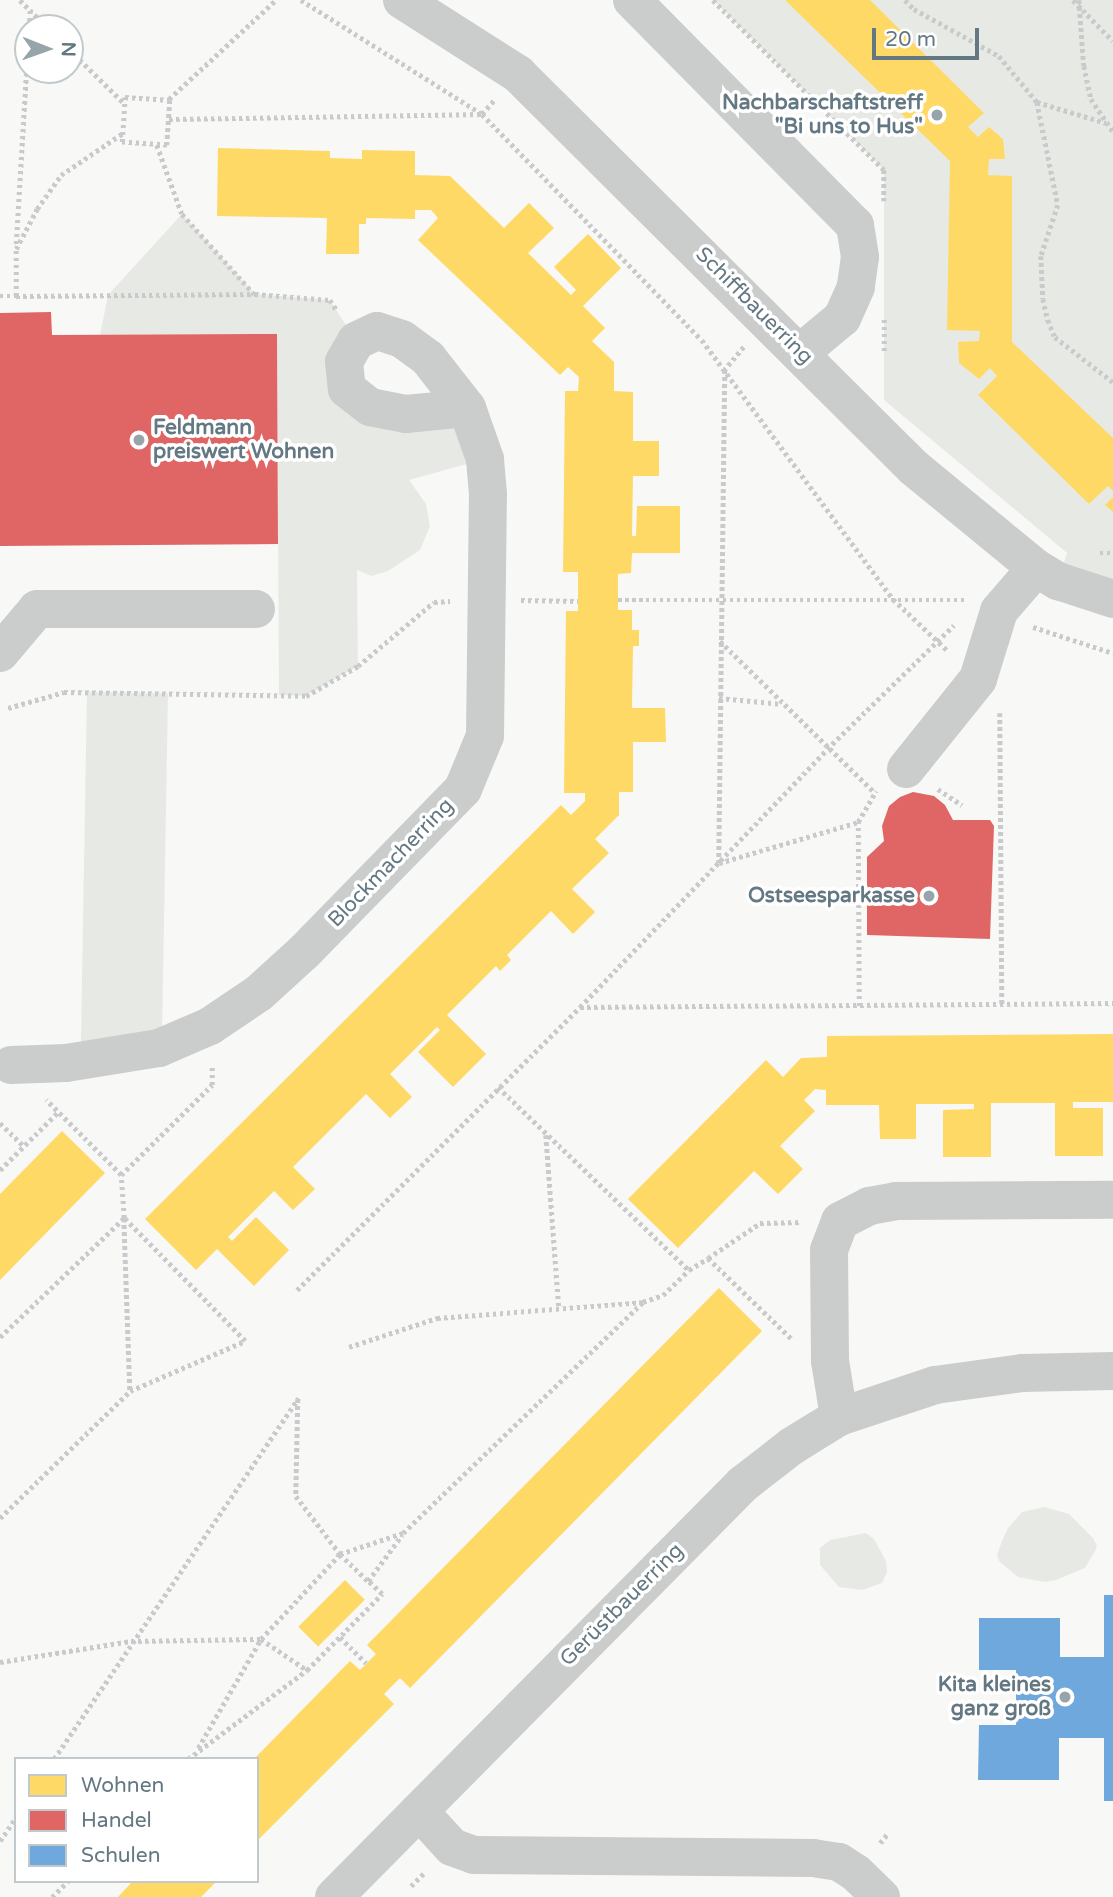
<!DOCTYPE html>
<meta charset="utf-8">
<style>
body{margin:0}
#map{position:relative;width:1113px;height:1897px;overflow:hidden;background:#f8f8f7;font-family:"Varela Round",sans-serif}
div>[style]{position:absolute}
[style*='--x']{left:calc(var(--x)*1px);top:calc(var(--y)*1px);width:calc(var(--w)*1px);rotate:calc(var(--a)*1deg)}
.green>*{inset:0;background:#e7eae4;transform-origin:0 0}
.homes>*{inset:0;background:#ffd966;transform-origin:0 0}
.shops>*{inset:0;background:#e06666}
.schools>*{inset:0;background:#6fa8dc}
.path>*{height:4.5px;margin-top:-2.25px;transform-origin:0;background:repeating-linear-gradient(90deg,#c9cacb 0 3.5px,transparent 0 7px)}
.minor>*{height:38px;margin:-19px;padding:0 19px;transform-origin:19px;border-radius:19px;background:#cbcdcd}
.dots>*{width:19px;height:19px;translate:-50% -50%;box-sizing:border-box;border:4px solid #fff;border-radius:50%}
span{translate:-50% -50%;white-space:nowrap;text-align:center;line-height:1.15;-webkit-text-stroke:7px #fff;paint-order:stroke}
.poi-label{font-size:21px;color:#637882;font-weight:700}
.right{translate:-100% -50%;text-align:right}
.left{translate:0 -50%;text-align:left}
.street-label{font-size:21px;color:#637882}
.legend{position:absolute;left:14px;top:1757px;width:245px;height:126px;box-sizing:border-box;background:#fff;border:2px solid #c1c9cd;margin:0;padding:9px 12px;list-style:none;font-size:21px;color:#637882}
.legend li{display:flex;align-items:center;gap:14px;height:35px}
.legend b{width:35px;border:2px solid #c1c9cd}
.north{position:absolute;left:14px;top:14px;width:70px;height:70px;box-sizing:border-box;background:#fff;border:2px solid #c1c9cd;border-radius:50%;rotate:91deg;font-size:19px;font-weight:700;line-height:28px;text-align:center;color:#637882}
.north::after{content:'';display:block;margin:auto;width:24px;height:32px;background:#97a5ab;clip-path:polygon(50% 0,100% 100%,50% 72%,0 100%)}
.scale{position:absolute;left:872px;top:28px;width:107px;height:32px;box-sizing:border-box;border:4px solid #637882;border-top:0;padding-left:9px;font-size:21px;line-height:24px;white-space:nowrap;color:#637882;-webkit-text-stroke:5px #fff;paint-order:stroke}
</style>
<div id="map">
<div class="green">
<div style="clip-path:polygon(713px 0,1113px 0,1113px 598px,1058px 581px,1067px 553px,884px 400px,884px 170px)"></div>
<div style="clip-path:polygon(182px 214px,255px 294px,330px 300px,356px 341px,347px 389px,467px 408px,485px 459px,409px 480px,426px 504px,430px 526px,420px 550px,388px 571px,372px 576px,357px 570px,358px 666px,306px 696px,279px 695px,277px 334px,100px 335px,108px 295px)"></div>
<div style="left:87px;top:692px;width:81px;height:367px;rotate:1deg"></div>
<div style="clip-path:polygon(1044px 1507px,1069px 1514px,1093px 1538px,1097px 1546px,1095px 1551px,1085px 1568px,1056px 1580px,1045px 1582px,1018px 1577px,999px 1561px,997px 1555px,1002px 1541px,1008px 1528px,1022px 1512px)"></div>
<div style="clip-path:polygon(866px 1533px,874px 1539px,886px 1561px,887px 1572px,882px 1583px,862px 1590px,839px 1587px,820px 1565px,820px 1548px,830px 1540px)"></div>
</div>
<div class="homes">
<div style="clip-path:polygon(785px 0,870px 0,984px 113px,968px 127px,978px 137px,989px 127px,1003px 139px,1005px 159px,989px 159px,988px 175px,1012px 176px,1012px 342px,1113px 438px,1113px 491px,1108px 486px,1089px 504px,978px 395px,997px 376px,990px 368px,979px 379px,959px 363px,958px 342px,979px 341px,980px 331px,947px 330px,950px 161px)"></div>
<div style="clip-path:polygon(218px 148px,330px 151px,330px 158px,362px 159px,362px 150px,415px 151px,415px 175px,450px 176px,504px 228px,529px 203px,554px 228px,528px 253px,571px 295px,576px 290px,554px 267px,588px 234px,621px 268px,583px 306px,605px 328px,592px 341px,614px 362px,614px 391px,633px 392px,633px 441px,659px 441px,659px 476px,633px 476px,632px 536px,636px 536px,637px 506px,680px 506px,680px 553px,632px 553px,631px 573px,618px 574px,618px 610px,632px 610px,632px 630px,639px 630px,639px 646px,633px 646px,632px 708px,665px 708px,666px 742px,633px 742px,633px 792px,619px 792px,619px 815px,595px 839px,609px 853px,572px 889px,595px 912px,573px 934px,551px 911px,507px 955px,511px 960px,500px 971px,496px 966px,447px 1015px,486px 1054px,453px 1087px,418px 1052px,440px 1030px,437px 1027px,390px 1074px,412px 1097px,390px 1118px,366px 1094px,293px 1167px,315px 1189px,293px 1210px,274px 1191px,228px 1237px,232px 1241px,256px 1217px,289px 1250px,254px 1286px,217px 1249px,196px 1270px,145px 1219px,561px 805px,571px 815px,585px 801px,585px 793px,564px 793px,566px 611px,578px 611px,578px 572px,563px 572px,565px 391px,578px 391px,579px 377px,568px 367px,560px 375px,418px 240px,438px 218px,431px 210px,415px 210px,415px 219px,366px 218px,366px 224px,359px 224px,359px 254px,326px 254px,327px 218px,217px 216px)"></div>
<div style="clip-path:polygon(1113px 497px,1113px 512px,1105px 505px)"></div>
<div style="clip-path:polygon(1113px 1034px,1113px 1102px,1073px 1102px,1073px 1108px,1103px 1108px,1103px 1156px,1055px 1156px,1055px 1103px,991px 1103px,991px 1157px,943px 1157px,943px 1110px,974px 1109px,974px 1104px,916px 1104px,916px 1139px,880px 1139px,879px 1105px,826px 1105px,826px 1090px,815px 1089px,804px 1100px,815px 1111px,780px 1146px,803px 1169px,778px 1194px,754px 1171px,678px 1248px,628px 1199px,766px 1060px,783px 1077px,801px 1058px,827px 1057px,827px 1036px)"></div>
<div style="clip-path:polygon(62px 1131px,105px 1173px,0 1280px,0 1194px)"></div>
<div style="clip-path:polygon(719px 1288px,762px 1331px,410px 1688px,400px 1678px,384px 1694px,394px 1704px,257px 1841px,257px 1759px,254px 1759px,350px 1661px,360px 1670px,376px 1654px,367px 1645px)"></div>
<div style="left:345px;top:1580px;width:28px;height:66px;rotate:45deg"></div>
<div style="clip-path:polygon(133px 1881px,217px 1881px,201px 1897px,118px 1897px)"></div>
</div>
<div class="shops">
<div style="clip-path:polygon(51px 312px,52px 335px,277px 334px,278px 544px,0 546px,0 313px)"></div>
<div style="clip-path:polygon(913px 792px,934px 796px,945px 805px,953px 820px,990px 820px,994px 826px,990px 939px,867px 935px,867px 857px,884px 841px,882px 826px,889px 806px,900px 797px)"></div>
</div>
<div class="schools">
<div style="clip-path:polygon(1104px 1595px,1113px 1595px,1113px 1801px,1104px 1801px,1104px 1738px,1059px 1738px,1059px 1780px,978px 1780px,979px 1725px,1016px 1725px,1016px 1670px,979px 1670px,979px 1618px,1060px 1618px,1060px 1657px,1104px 1657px)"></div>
</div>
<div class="path">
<div style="--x:20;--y:0;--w:40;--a:45"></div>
<div style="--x:301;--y:0;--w:214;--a:32.2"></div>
<div style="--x:482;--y:114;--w:315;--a:45.8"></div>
<div style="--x:702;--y:340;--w:322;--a:53.6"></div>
<div style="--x:893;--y:599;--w:74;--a:43.4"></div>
<div style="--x:713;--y:0;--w:241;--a:44.8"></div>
<div style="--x:884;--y:170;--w:31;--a:90"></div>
<div style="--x:905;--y:0;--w:13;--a:45"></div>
<div style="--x:914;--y:9;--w:97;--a:28.9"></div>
<div style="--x:999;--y:56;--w:60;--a:50.4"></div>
<div style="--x:1037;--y:102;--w:72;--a:16.9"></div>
<div style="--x:1073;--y:0;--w:57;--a:45.7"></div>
<div style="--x:1079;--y:0;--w:66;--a:85.7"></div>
<div style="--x:1084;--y:66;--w:34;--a:78"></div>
<div style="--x:1091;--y:99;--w:40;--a:56"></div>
<div style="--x:29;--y:28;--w:18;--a:-87"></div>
<div style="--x:70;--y:50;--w:76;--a:44.5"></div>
<div style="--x:125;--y:97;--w:45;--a:3.8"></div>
<div style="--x:170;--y:100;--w:45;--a:93.8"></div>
<div style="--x:167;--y:145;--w:45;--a:-176.2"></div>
<div style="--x:122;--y:142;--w:45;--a:-86.2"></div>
<div style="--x:169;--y:99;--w:146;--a:-42.8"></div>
<div style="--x:1037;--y:102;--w:105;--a:78.5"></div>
<div style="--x:1058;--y:205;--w:54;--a:108.4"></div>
<div style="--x:1041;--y:256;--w:43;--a:87.3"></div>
<div style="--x:1043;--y:299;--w:22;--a:77"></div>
<div style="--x:1048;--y:320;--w:18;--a:68"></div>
<div style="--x:1055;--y:337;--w:73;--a:37.8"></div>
<div style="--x:169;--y:119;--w:313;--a:-0.9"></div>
<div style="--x:482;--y:114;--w:18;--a:-49"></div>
<div style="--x:157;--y:145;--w:73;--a:70.1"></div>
<div style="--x:182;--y:214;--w:108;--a:48"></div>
<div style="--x:16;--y:244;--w:202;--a:-86.6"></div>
<div style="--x:0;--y:296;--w:16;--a:0"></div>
<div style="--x:16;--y:296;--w:47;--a:-90"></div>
<div style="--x:16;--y:249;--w:45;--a:-62.3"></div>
<div style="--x:37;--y:209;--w:42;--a:-54.8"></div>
<div style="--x:61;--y:175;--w:75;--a:-34.1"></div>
<div style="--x:16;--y:296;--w:239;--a:-0.5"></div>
<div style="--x:255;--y:294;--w:75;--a:4.6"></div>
<div style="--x:330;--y:300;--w:11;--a:56"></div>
<div style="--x:744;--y:347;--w:30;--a:130"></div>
<div style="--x:725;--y:370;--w:493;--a:90.7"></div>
<div style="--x:719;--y:863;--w:145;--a:-16.4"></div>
<div style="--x:884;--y:351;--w:33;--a:-90"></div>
<div style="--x:1100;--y:553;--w:13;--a:0"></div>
<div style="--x:521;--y:600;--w:57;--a:1"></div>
<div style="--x:618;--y:600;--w:346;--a:0"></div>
<div style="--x:1033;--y:627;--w:84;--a:18"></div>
<div style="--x:720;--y:641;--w:216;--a:44.4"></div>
<div style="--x:719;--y:698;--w:63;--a:5.4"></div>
<div style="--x:8;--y:708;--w:58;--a:-15.9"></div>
<div style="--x:64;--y:692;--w:242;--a:0.9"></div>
<div style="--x:306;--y:696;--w:60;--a:-30"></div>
<div style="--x:358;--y:666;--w:99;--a:-40.1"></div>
<div style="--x:434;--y:602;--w:16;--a:-4"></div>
<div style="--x:1000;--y:713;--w:291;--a:89.6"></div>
<div style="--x:938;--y:789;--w:29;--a:34"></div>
<div style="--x:859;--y:1006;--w:184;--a:-90.3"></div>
<div style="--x:858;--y:822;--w:36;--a:-60"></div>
<div style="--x:580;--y:1007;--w:533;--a:-0.43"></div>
<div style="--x:498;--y:1087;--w:265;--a:43.8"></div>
<div style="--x:689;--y:1270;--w:22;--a:-32"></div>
<div style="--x:708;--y:1258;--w:118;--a:44"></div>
<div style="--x:0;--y:1123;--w:33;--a:44"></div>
<div style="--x:546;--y:1135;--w:173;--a:85.7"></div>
<div style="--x:0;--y:1170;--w:82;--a:-45"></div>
<div style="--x:121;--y:1175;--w:128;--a:-44.7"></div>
<div style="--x:212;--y:1085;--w:21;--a:-90"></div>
<div style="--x:708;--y:1258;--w:63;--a:-33.9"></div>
<div style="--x:760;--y:1223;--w:42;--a:-1.4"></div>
<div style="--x:297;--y:1290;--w:400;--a:-45"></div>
<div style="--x:580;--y:1007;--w:357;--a:-46.2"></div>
<div style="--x:827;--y:749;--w:177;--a:-44.3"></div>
<div style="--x:0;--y:1337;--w:172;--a:-43.8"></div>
<div style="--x:124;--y:1218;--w:173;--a:88"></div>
<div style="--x:349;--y:1347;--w:93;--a:-18.2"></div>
<div style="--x:437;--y:1318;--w:207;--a:-4.4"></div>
<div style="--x:643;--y:1302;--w:21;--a:-19"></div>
<div style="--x:663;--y:1295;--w:36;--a:-44"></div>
<div style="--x:298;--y:1399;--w:97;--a:91.2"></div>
<div style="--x:296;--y:1496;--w:73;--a:52.8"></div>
<div style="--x:340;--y:1554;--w:39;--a:44"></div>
<div style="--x:0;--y:1518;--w:182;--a:-44.3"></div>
<div style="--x:130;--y:1391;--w:125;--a:-23.5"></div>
<div style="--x:245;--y:1341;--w:173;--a:-134.5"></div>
<div style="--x:124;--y:1218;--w:43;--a:-94"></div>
<div style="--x:121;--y:1175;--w:106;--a:-135"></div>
<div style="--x:340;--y:1637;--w:37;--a:45"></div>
<div style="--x:0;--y:1662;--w:133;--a:-9.1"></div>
<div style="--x:131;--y:1641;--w:130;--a:-0.9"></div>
<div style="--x:261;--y:1639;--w:55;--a:34"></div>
<div style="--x:198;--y:1748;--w:126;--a:-60"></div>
<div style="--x:261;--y:1639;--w:116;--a:-47.1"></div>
<div style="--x:340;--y:1554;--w:66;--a:-18.4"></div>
<div style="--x:403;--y:1533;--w:333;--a:-43.9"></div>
<div style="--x:54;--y:1759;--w:436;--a:-55.9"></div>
<div style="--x:188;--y:1759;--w:149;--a:-36.8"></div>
<div style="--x:307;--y:1670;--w:107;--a:-45.4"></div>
<div style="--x:382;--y:1594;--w:19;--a:-137"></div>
<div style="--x:368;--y:1581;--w:57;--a:-53.5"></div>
<div style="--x:0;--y:1841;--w:29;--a:-56"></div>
<div style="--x:880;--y:1843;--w:13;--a:-51"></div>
<div style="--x:411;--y:1886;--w:20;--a:-45"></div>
<div style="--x:52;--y:1897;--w:23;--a:-45"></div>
</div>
<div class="minor">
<div style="--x:402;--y:0;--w:138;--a:32.5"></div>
<div style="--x:518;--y:74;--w:557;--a:44.85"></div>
<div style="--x:913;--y:467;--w:159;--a:39.4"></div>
<div style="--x:1036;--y:568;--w:26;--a:31"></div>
<div style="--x:1058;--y:581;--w:58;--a:18.1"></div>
<div style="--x:632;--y:0;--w:317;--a:45.3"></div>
<div style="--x:855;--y:225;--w:32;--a:81"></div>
<div style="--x:860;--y:257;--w:30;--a:98"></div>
<div style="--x:856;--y:287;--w:34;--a:114"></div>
<div style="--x:842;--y:318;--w:53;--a:140.3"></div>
<div style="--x:0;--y:653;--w:57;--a:-49.9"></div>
<div style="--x:37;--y:609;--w:219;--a:0"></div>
<div style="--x:906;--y:769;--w:115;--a:-51.3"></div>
<div style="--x:978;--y:679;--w:71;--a:-72.8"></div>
<div style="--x:999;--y:611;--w:57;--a:-49.3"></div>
<div style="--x:11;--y:1065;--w:55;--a:-2.1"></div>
<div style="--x:66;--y:1063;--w:94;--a:-9.2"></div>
<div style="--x:159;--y:1048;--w:56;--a:-23.3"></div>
<div style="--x:210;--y:1026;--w:59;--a:-34"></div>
<div style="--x:259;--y:993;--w:62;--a:-42.4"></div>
<div style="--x:305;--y:951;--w:226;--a:-45.7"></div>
<div style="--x:463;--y:789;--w:57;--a:-67.5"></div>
<div style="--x:485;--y:736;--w:242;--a:-89.3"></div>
<div style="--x:488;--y:494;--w:35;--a:-95"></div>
<div style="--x:485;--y:459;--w:54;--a:-109.4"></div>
<div style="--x:467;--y:408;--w:63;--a:-128"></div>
<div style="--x:428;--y:358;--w:32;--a:-144"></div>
<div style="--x:402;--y:339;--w:26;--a:-162"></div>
<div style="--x:377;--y:331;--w:23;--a:155"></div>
<div style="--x:356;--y:341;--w:24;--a:120"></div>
<div style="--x:344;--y:362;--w:27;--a:84"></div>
<div style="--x:347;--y:389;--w:29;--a:38"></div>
<div style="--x:370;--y:407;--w:37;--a:11"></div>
<div style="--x:406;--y:414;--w:61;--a:-5.6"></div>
<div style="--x:839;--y:1417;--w:57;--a:-99.1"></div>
<div style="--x:830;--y:1361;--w:111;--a:-90.5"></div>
<div style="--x:829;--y:1250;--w:31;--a:-69"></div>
<div style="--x:840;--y:1221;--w:33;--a:-27"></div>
<div style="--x:869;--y:1206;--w:27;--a:-10"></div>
<div style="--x:896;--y:1201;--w:217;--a:-0.3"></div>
<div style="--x:419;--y:1811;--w:49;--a:47.5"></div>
<div style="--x:452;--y:1847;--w:23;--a:20"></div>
<div style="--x:474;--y:1855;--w:339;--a:0.5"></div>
<div style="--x:813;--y:1858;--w:26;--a:9"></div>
<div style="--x:839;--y:1862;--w:20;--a:33"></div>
<div style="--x:856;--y:1873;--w:35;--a:44"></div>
<div style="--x:334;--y:1897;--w:581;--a:-45.28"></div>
<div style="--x:743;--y:1484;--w:62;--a:-37.8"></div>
<div style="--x:792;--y:1446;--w:55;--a:-31.7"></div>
<div style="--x:839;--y:1417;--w:101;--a:-18.4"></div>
<div style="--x:935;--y:1385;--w:89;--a:-7.8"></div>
<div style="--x:1023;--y:1373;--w:90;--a:-1.3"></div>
</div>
<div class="dots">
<div style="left:937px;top:115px;background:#97a5ab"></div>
<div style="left:139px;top:440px;background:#97a5ab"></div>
<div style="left:929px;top:896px;background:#97a5ab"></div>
<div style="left:1065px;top:1697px;background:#97a5ab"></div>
</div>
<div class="poi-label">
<span class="right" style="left:923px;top:115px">Nachbarschaftstreff<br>"Bi uns to Hus"</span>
<span class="left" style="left:153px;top:440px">Feldmann<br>preiswert Wohnen</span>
<span class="right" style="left:915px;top:896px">Ostseesparkasse</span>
<span class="right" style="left:1051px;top:1697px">Kita kleines<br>ganz groß</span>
</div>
<div class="street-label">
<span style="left:754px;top:306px;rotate:45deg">Schiffbauerring</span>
<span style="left:391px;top:863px;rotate:-46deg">Blockmacherring</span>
<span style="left:622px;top:1605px;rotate:-45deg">Gerüstbauerring</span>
</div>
<ul class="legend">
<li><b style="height:19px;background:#ffd966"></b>Wohnen</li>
<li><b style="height:19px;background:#e06666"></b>Handel</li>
<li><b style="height:19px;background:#6fa8dc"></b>Schulen</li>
</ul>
<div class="north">N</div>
<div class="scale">20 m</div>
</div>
